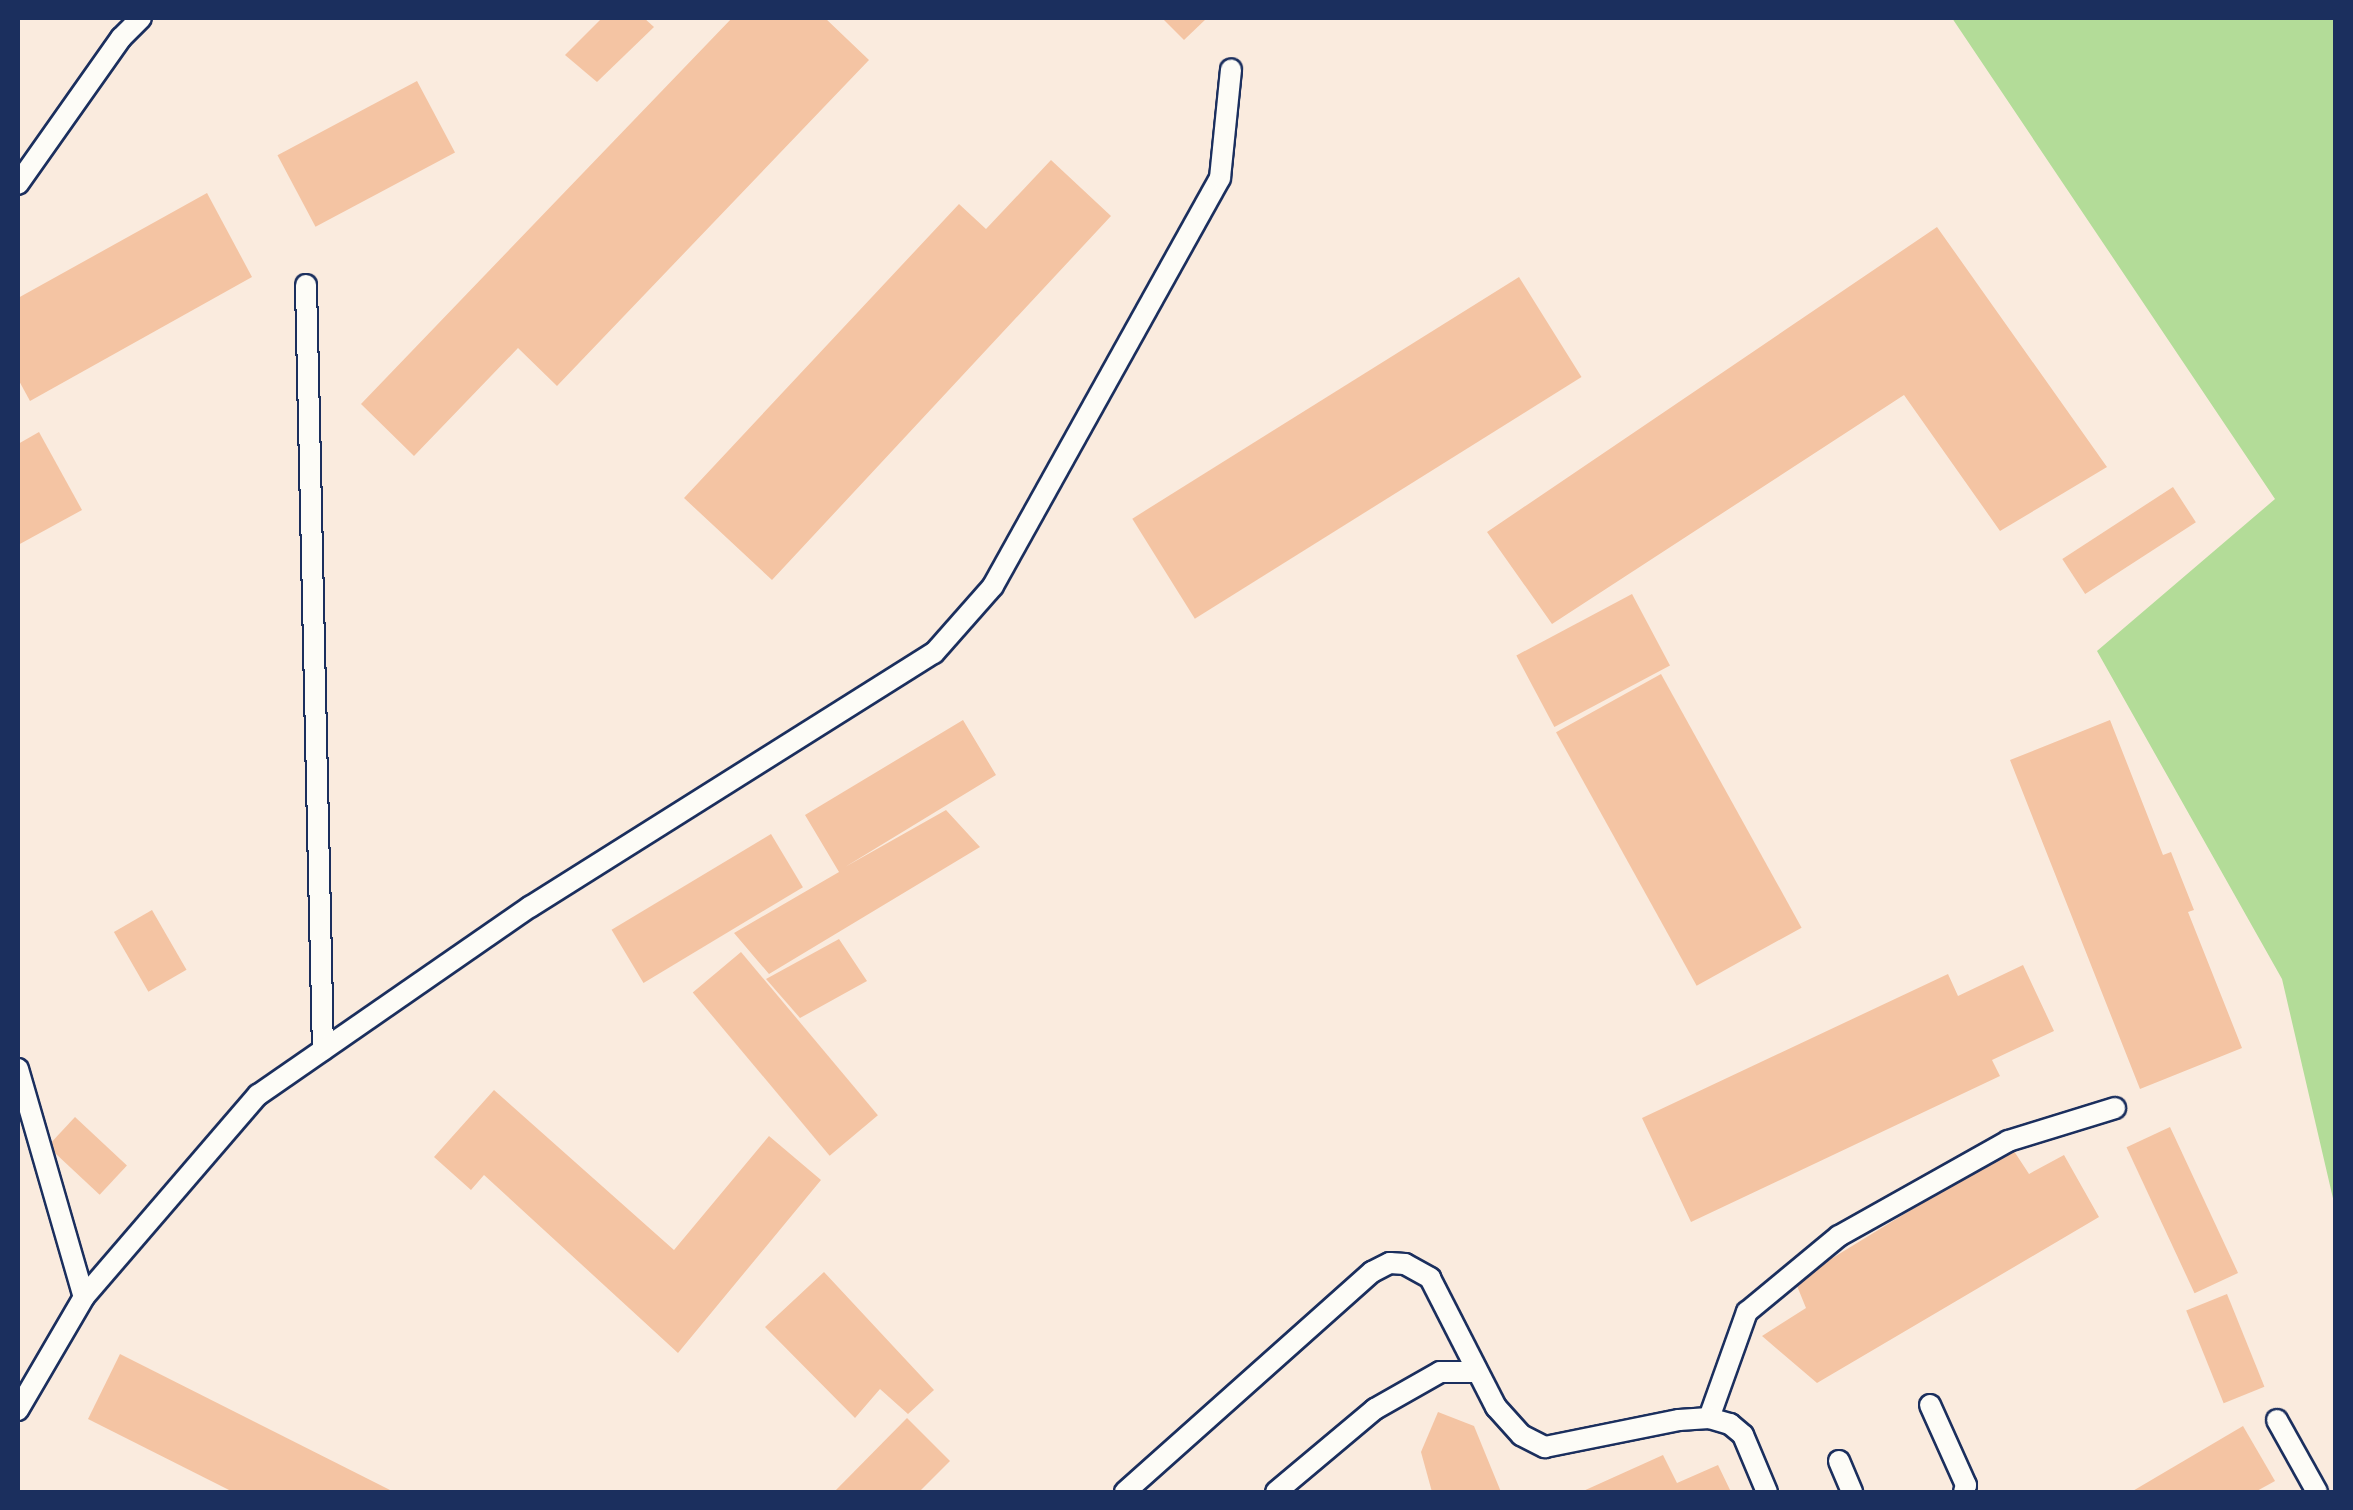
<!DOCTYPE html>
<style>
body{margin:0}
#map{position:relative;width:2353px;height:1510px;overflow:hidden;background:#faebde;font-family:Dekko,sans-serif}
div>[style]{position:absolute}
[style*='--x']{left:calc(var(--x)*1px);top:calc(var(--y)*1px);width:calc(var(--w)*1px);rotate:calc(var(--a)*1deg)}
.green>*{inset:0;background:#b3dc98}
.building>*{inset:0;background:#f4c4a3;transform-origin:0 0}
.roads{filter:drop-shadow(2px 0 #1b2f5e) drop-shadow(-2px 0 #1b2f5e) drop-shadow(0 2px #1b2f5e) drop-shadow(0 -2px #1b2f5e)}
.lane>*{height:20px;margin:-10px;padding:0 10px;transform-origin:10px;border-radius:10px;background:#fdfcf7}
span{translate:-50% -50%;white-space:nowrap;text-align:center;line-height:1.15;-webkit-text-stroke:8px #fdfcf7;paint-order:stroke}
.frame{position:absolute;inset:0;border:20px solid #1b2f5e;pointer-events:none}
</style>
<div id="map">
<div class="green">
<div style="clip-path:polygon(1952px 18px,2335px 18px,2335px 1207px,2282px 979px,2097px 651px,2275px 499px)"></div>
</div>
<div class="building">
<div style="clip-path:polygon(602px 18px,644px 18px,654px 27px,597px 82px,565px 55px)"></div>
<div style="clip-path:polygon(732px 18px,825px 18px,869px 60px,557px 386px,518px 348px,414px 456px,361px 404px)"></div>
<div style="clip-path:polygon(1162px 18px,1207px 18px,1184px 40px)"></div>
<div style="left:417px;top:81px;width:81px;height:158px;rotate:62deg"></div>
<div style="clip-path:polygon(1051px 160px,1111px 216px,772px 580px,684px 498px,959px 204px,986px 229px)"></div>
<div style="clip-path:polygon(207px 193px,252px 277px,30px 401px,18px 379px,18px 298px)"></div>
<div style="clip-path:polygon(1937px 227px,2107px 467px,2000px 531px,1904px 395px,1552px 624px,1487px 532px)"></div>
<div style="left:1519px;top:277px;width:118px;height:456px;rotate:58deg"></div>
<div style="clip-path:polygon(39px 432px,82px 510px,18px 545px,18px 444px)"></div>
<div style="left:2173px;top:487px;width:42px;height:132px;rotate:57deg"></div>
<div style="left:1632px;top:594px;width:81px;height:131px;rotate:62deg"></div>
<div style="left:1661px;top:674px;width:290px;height:120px;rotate:61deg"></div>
<div style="clip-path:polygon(963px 720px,996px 775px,845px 867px,946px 810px,980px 847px,769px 974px,734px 933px,839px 872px,805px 815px)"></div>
<div style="clip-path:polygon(2110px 720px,2163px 855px,2171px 852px,2194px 910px,2188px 912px,2242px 1048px,2140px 1089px,2010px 760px)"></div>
<div style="left:771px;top:834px;width:62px;height:186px;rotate:59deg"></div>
<div style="left:152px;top:910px;width:69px;height:44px;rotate:60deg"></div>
<div style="clip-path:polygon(839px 939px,867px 981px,800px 1018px,766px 979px)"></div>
<div style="left:741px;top:952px;width:213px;height:63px;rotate:50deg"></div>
<div style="clip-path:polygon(2023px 965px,2054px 1031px,1992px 1060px,2000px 1076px,1691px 1222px,1642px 1118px,1948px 974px,1958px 996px)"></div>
<div style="clip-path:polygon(494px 1090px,674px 1250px,769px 1136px,821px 1180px,678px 1353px,484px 1175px,471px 1190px,434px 1157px)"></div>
<div style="left:75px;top:1117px;width:71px;height:40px;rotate:43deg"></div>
<div style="left:2170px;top:1127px;width:161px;height:48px;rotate:65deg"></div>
<div style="clip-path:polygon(2012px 1148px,2029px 1174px,2064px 1155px,2099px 1217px,1817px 1383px,1762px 1336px,1806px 1308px,1795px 1281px)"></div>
<div style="clip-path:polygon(824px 1272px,934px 1390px,908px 1414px,880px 1389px,855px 1418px,765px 1327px)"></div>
<div style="left:2227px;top:1294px;width:100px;height:44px;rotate:68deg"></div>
<div style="clip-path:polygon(120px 1354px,394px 1492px,233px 1492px,88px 1419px)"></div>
<div style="clip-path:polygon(1438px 1412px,1474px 1426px,1501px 1492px,1432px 1492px,1421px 1452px)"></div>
<div style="clip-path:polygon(907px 1418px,950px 1461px,919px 1492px,834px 1492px)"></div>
<div style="clip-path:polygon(2243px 1426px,2275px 1481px,2255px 1492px,2131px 1492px)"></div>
<div style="clip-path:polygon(1663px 1455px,1677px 1483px,1718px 1465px,1731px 1492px,1581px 1492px)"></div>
</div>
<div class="roads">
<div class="lane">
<div style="--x:18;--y:184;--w:179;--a:-54.8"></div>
<div style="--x:121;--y:38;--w:28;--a:-45"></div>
<div style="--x:306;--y:285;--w:765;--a:88.73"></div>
<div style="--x:18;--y:1069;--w:237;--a:73.9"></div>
<div style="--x:1930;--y:1405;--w:88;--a:65.8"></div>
<div style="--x:1966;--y:1485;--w:7;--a:106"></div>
<div style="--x:18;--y:1410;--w:131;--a:-59.7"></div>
<div style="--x:84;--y:1297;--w:267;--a:-49.3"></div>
<div style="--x:258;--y:1095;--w:331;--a:-34.7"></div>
<div style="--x:530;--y:907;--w:477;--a:-32.2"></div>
<div style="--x:934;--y:653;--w:89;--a:-48.6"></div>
<div style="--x:993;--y:586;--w:467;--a:-60.9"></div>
<div style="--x:1220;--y:178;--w:109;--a:-84.2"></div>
<div style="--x:1709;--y:1418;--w:113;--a:-70.3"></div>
<div style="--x:1747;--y:1312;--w:119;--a:-39.6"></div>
<div style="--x:1839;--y:1236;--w:194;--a:-29.3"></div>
<div style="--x:2008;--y:1141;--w:112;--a:-17.1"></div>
<div style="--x:2277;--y:1420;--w:82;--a:60.9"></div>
<div style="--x:1839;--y:1461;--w:34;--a:67"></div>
<div style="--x:1125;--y:1492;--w:331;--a:-41.7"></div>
<div style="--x:1372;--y:1272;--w:20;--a:-27"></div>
<div style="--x:1390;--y:1263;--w:15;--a:4"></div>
<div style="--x:1405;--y:1264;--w:29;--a:29"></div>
<div style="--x:1430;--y:1278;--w:145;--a:62.9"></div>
<div style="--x:1496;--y:1407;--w:38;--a:48"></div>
<div style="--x:1521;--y:1435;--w:27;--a:27"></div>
<div style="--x:1545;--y:1447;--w:137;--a:-11.4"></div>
<div style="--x:1679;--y:1420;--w:30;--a:-4"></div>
<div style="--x:1709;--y:1418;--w:22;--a:16"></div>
<div style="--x:1730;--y:1424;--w:17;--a:40"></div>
<div style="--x:1743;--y:1435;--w:62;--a:67.2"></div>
<div style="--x:1276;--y:1492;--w:129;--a:-40"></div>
<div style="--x:1375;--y:1409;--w:75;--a:-29.6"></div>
<div style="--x:1440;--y:1372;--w:37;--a:0"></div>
</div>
</div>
<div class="frame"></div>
</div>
